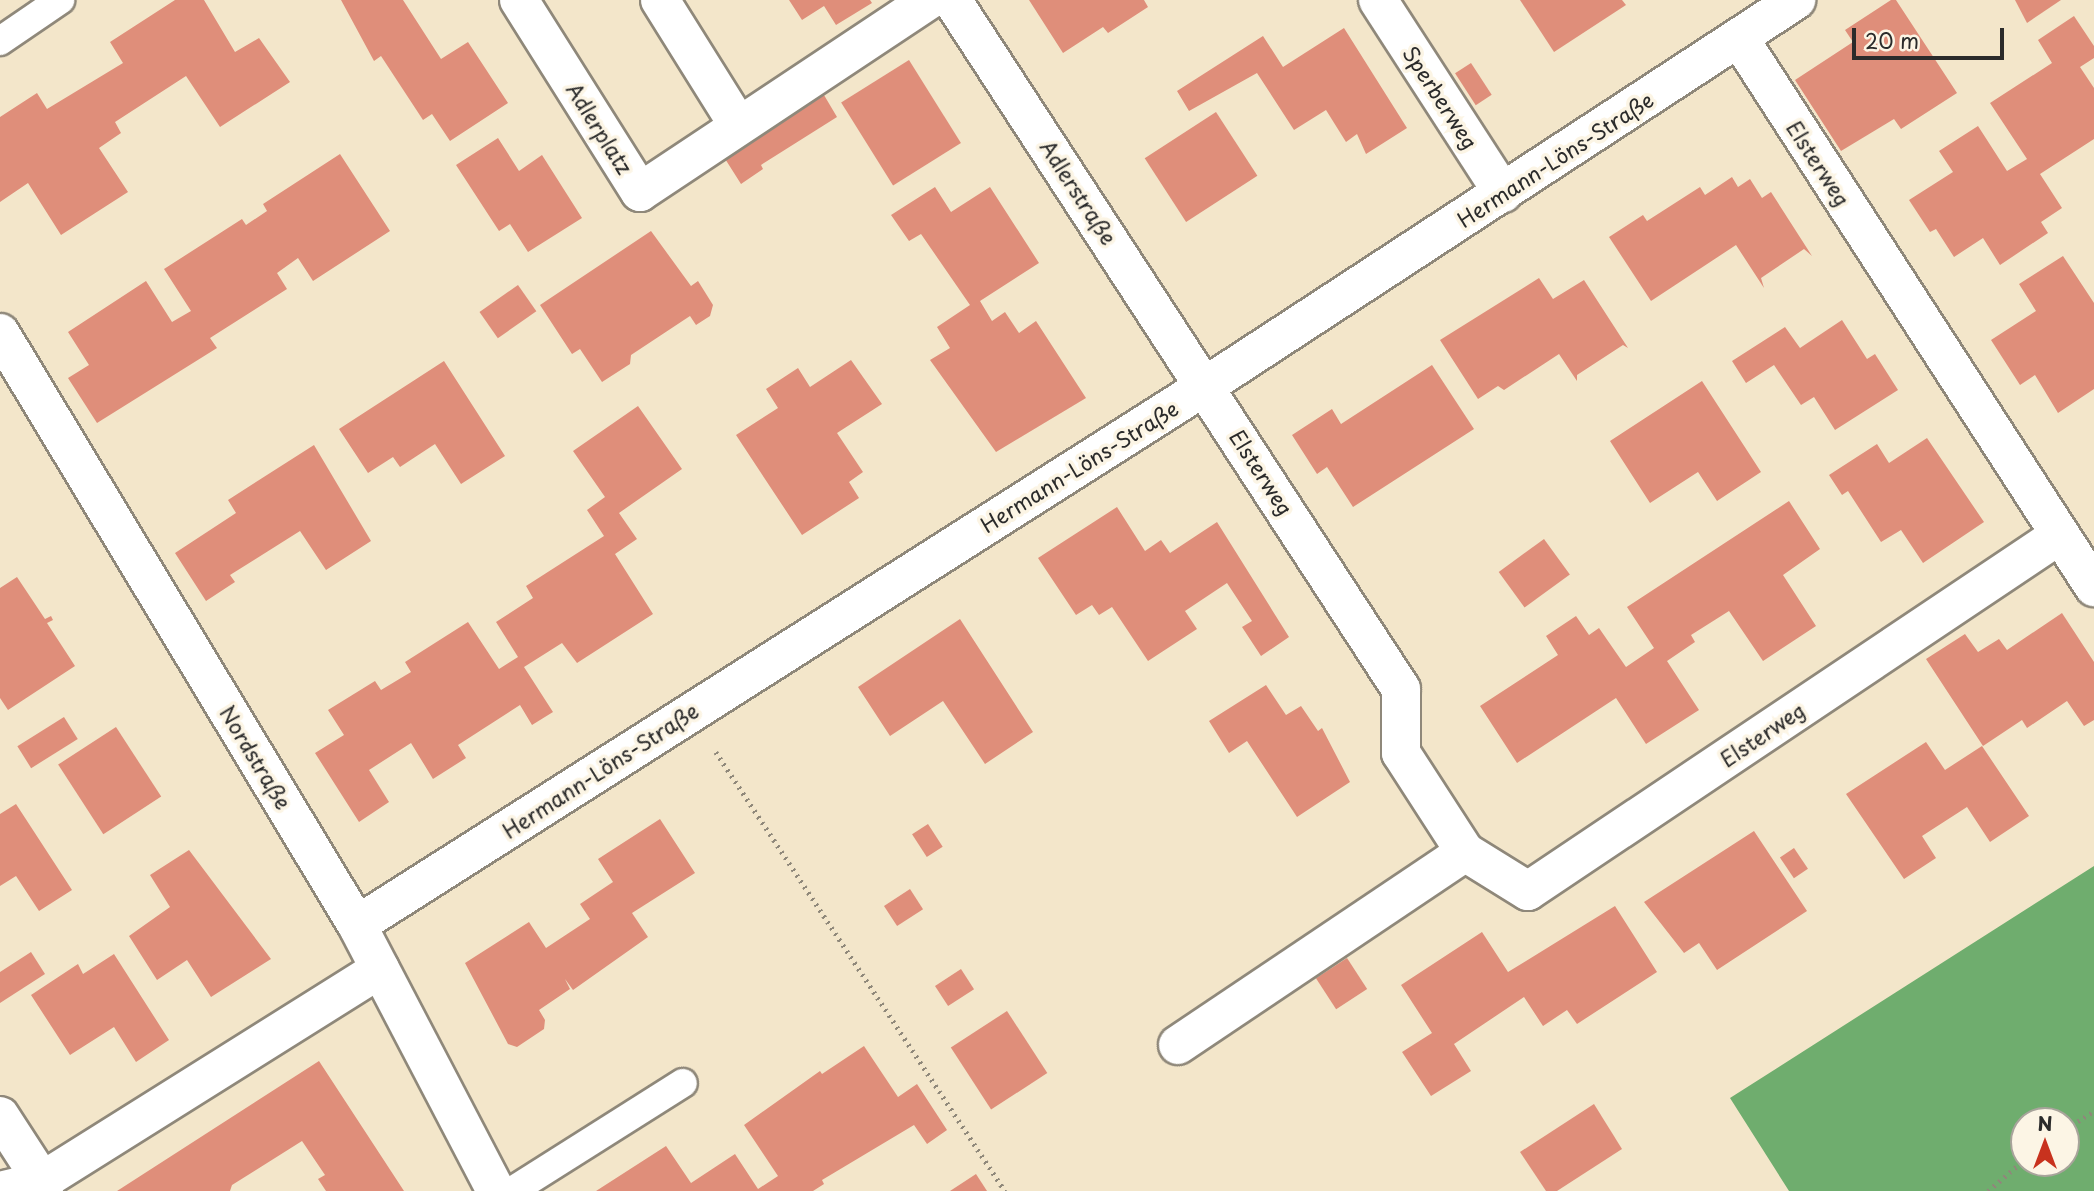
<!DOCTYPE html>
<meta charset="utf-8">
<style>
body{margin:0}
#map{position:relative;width:2094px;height:1191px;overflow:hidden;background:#f3e6ca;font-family:"Playpen Sans",sans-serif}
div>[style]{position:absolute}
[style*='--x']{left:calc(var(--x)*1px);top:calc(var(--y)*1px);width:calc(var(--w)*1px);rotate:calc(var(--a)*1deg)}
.forest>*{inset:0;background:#6fad6e}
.building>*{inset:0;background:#df8e7a;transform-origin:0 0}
.path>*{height:4.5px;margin-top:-2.25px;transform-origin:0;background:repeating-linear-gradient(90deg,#8f887a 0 2px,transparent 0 7px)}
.roads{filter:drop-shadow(2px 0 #8f887a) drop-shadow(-2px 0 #8f887a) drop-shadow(0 2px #8f887a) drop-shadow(0 -2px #8f887a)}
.lane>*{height:28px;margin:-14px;padding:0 14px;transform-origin:14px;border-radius:14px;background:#fff}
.street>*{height:38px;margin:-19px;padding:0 19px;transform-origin:19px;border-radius:19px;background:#fff}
span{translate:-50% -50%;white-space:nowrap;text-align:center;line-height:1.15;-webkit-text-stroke:7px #fcf5e5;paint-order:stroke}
.street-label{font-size:21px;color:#2b2b2b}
.north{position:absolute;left:2010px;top:1107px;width:70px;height:70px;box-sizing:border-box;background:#fcf5e5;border:2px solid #a8a49b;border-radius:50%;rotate:0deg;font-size:19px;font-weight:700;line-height:28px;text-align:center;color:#2b2b2b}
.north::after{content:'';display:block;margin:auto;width:24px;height:32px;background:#c8321e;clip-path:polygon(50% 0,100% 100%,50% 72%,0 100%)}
.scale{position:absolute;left:1852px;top:28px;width:152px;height:32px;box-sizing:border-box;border:4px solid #2b2b2b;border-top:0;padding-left:9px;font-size:21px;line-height:24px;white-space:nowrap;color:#2b2b2b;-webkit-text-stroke:5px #fcf5e5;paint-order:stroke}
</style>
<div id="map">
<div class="forest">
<div style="clip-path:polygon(evenodd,2094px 866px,2094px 1191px,1789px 1191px,1730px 1098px,2094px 866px,2024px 1121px,2066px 1121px,2066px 1163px,2024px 1163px,2024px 1121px)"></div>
</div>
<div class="building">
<div style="clip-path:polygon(175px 0,204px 0,235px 52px,259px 38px,290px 82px,220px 127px,186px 76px,115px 122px,121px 133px,99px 148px,128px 192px,61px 235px,28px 183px,0 202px,0 117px,37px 93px,47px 109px,123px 63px,110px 42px)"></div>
<div style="clip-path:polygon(341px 0,403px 0,441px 59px,468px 42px,508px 103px,450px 141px,432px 114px,423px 120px,381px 56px,374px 61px)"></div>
<div style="clip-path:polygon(789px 0,870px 0,872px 3px,836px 25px,824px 6px,802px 20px)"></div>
<div style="clip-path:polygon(1029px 0,1144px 0,1148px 7px,1108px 33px,1103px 27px,1063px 53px)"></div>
<div style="clip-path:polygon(1520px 0,1622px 0,1626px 5px,1554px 52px)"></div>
<div style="clip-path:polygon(1891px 0,1896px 0,1957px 93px,1901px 129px,1894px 119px,1841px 151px,1795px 80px,1853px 42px,1845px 30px)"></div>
<div style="clip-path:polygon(2015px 0,2061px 0,2027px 23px)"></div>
<div style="clip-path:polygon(2074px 16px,2094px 46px,2094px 58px,2080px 67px,2094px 88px,2094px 139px,2040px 174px,2062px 208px,2041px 222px,2048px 233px,2000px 265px,1983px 238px,1954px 257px,1936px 229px,1930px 232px,1909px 200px,1953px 172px,1939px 151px,1978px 126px,2007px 171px,2027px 159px,1990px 103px,2052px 63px,2038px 40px)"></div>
<div style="clip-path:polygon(1344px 28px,1407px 128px,1366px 154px,1357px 134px,1346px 142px,1326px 110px,1294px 130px,1257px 73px,1189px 111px,1177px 91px,1263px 36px,1283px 67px)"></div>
<div style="left:909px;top:60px;width:98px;height:80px;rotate:58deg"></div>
<div style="left:1471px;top:63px;width:38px;height:19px;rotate:57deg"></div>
<div style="clip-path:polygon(821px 90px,837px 117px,761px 165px,763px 169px,741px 184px,722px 154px)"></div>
<div style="left:1216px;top:112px;width:76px;height:85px;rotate:57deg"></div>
<div style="clip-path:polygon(498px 138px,519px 171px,542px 155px,582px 218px,528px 252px,510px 224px,499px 231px,456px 165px)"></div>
<div style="clip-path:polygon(340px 154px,390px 231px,313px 281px,298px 258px,277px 273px,287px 289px,210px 338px,217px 348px,97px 423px,68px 378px,89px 365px,68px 332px,146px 281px,172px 322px,191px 311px,164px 269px,242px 219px,246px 225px,267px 211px,263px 204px)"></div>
<div style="clip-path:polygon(1732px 177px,1738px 187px,1750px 179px,1762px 198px,1771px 192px,1812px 256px,1804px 249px,1761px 278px,1764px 288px,1736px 245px,1651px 301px,1609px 237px,1643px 215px,1647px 221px,1700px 187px,1705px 195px)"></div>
<div style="clip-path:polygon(935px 187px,951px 212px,990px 187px,1039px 263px,980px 301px,992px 321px,1005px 312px,1019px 333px,1036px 321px,1086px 398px,996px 452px,930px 360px,950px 348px,937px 327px,970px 305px,921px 234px,909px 241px,891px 215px)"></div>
<div style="clip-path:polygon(651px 231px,691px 286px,698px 281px,713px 305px,710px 316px,696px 325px,690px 316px,631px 355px,630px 364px,602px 382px,580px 349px,572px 354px,540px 305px)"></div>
<div style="clip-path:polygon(2063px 256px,2094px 303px,2094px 389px,2058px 413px,2035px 375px,2020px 385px,1991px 340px,2036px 311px,2019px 284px)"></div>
<div style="clip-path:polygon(1539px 278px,1553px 299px,1584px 280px,1628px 348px,1623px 345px,1577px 375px,1577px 381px,1559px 354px,1504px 390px,1498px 386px,1478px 399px,1440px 340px)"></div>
<div style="left:518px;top:285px;width:32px;height:47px;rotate:55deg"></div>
<div style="clip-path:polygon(1842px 320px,1867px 359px,1875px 354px,1898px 390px,1835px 430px,1814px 397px,1801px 405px,1774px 365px,1746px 383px,1732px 361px,1785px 327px,1800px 348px)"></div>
<div style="clip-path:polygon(851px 360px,882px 404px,837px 433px,863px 472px,849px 482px,859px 498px,802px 535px,736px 435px,778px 408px,766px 389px,798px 368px,810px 387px)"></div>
<div style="clip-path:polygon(444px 361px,505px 456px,461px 484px,435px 444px,400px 467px,393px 457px,368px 473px,339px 429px)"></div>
<div style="clip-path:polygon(1432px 365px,1474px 429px,1353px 507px,1327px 467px,1317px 474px,1292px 435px,1332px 409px,1341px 424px)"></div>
<div style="clip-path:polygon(1702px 381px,1761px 472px,1717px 501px,1698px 472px,1650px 503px,1610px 441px)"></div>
<div style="clip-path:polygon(638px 406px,682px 469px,619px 513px,637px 539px,615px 554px,653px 614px,577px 663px,562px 643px,524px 667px,553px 712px,532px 725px,520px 705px,458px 745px,466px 758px,433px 779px,411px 743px,369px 770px,389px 802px,359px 822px,315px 753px,344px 735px,328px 710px,375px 681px,381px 690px,411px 672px,405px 662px,468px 622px,499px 669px,518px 657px,496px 622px,533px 598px,526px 586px,604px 536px,587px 510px,605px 497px,573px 451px)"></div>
<div style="clip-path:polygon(1927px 438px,1984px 522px,1923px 563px,1901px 530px,1881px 542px,1848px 491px,1842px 495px,1829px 475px,1877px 444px,1889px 463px)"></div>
<div style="clip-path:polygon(314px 445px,371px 541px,326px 570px,300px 531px,230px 575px,235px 582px,206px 601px,175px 553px,236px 513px,228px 500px)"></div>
<div style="clip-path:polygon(1789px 501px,1820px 549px,1783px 575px,1816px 626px,1763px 661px,1729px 611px,1691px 635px,1695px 642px,1667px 661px,1699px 710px,1646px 744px,1616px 698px,1517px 763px,1480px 706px,1558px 655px,1546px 636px,1576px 616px,1589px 635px,1599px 628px,1626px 667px,1654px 648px,1627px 607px)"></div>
<div style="clip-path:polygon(1117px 507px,1145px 551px,1161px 540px,1170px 553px,1217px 522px,1289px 637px,1261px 656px,1242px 627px,1252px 621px,1227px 583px,1185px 611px,1197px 629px,1148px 661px,1112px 607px,1099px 615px,1092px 605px,1076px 615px,1038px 558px)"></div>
<div style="left:1544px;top:539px;width:44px;height:56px;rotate:54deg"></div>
<div style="clip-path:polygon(17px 577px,45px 619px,51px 616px,53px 620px,47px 623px,75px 666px,8px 710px,0 698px,0 588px)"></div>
<div style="clip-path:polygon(2062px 613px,2094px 662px,2094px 720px,2084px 726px,2067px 701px,2027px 728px,2022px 720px,1983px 746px,1926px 659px,1965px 634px,1978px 652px,1999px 639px,2007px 650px)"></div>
<div style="clip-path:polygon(960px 619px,1033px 732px,985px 764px,943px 701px,890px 736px,858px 687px)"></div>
<div style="clip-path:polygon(1266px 685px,1286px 715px,1301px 706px,1318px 731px,1322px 728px,1350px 782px,1297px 817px,1247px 741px,1229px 753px,1209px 721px)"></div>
<div style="left:64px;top:717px;width:26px;height:55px;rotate:58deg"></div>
<div style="left:116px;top:727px;width:83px;height:69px;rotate:57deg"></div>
<div style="clip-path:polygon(1926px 742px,1945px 770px,1982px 746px,2029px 816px,1990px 842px,1967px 807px,1922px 836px,1936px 858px,1904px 879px,1846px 794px)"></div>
<div style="clip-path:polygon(16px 804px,72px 890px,39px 911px,16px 876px,0 886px,0 814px)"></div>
<div style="clip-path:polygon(660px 819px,695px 873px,632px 913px,648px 937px,573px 990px,565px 979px,570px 989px,539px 1010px,545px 1020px,544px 1029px,517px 1047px,508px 1044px,465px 963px,529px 922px,546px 948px,590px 919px,580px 904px,613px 882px,598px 859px)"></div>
<div style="left:928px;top:824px;width:27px;height:19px;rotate:57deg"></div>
<div style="clip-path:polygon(1754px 831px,1807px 911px,1717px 970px,1699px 943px,1684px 953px,1644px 902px)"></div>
<div style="left:1794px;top:848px;width:25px;height:17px;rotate:56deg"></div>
<div style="clip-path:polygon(189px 850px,271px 959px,211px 997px,187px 960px,157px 980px,129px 936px,170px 907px,150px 875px)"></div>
<div style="left:910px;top:889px;width:24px;height:31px;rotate:57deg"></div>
<div style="clip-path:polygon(1615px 906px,1657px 972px,1577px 1024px,1567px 1010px,1543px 1026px,1524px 997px,1454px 1044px,1471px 1071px,1431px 1096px,1402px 1052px,1432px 1033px,1401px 985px,1482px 932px,1508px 972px)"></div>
<div style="clip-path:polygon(31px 952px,45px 974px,0 1003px,0 972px)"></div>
<div style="clip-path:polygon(114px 954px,169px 1040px,136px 1062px,114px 1027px,70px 1055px,31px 995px,78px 964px,83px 974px)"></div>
<div style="left:1347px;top:958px;width:37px;height:37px;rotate:57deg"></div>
<div style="left:961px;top:969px;width:24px;height:31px;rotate:57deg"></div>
<div style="left:1007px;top:1011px;width:74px;height:67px;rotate:57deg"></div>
<div style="clip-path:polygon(864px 1046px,898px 1097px,917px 1084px,947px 1130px,927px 1144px,914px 1125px,822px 1180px,824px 1184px,813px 1191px,596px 1191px,666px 1146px,691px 1183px,735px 1154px,758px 1189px,778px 1176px,744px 1125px,820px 1071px,822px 1074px)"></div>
<div style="clip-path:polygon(319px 1061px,404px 1191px,326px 1191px,318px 1179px,325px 1175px,302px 1141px,232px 1185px,230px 1191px,117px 1191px)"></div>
<div style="clip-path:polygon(1594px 1104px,1622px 1149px,1557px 1191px,1546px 1191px,1520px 1152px)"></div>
<div style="clip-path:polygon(976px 1174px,987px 1191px,950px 1191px)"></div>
</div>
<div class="path">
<div style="--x:716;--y:752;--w:526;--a:56.64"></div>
<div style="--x:2066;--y:1129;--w:33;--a:-33"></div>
<div style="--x:1988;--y:1191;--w:48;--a:-40.7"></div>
</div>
<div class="roads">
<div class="lane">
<div style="--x:0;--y:41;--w:73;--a:-34.3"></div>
<div style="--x:512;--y:1191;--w:202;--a:-32.3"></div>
</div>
<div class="street">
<div style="--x:519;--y:0;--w:227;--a:57.8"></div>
<div style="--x:640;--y:192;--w:347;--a:-33.6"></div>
<div style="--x:660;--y:0;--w:147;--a:58"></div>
<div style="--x:952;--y:0;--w:822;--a:56.91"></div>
<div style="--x:1401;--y:689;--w:64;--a:90"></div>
<div style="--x:1401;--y:753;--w:118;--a:57.1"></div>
<div style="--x:1465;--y:852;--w:74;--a:31.8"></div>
<div style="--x:1528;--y:891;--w:638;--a:-33.81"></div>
<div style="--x:1378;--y:0;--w:230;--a:57.1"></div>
<div style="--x:1739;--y:38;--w:654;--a:57.11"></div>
<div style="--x:0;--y:333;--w:691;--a:58.91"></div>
<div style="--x:357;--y:925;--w:300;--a:62.4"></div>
<div style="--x:357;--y:925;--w:1007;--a:-32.43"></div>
<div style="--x:1207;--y:385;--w:704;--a:-33.17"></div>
<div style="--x:1178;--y:1045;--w:346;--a:-33.9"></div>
<div style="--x:0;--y:1116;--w:77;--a:57.1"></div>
<div style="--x:42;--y:1181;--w:10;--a:79"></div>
<div style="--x:0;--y:1191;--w:43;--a:-13.4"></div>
<div style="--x:42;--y:1181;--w:399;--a:-32.1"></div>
</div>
</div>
<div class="street-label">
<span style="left:1441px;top:97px;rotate:57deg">Sperberweg</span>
<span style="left:600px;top:128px;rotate:58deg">Adlerplatz</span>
<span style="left:1555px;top:159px;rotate:-33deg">Hermann-Löns-Straße</span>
<span style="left:1819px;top:163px;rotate:57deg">Elsterweg</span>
<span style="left:1079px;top:192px;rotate:57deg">Adlerstraße</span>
<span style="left:1079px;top:466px;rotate:-32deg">Hermann-Löns-Straße</span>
<span style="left:1262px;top:472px;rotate:57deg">Elsterweg</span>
<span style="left:1762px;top:734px;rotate:-34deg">Elsterweg</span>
<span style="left:256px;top:757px;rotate:59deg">Nordstraße</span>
<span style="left:600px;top:770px;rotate:-33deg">Hermann-Löns-Straße</span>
</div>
<div class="north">N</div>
<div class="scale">20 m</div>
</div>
